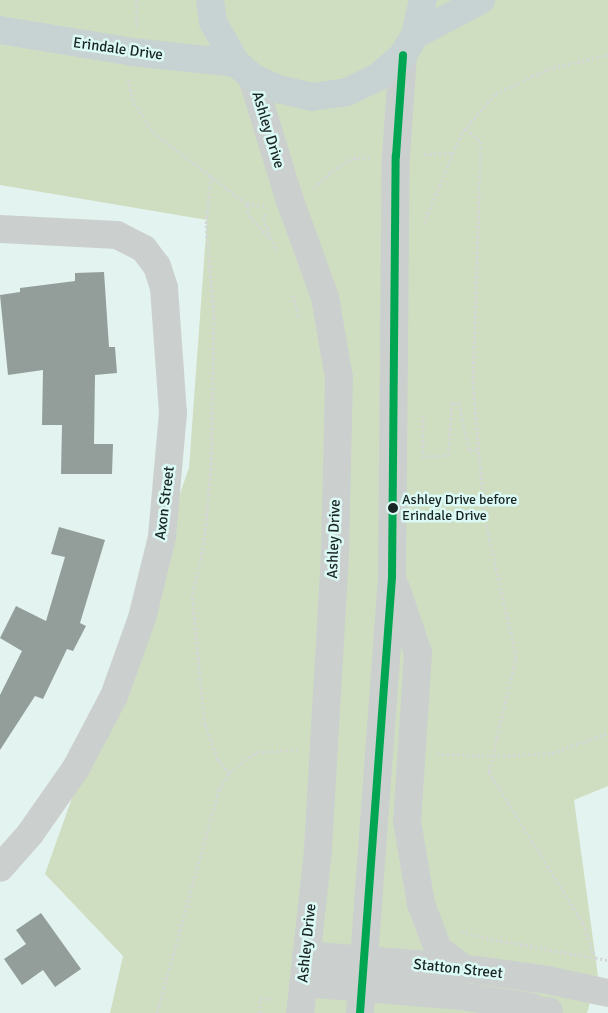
<!DOCTYPE html>
<style>
body{margin:0}
#map{position:relative;width:608px;height:1013px;overflow:hidden;background:#e3f3f0;font-family:Signika,sans-serif}
div>[style]{position:absolute}
[style*='--x']{left:calc(var(--x)*1px);top:calc(var(--y)*1px);width:calc(var(--w)*1px);rotate:calc(var(--a)*1deg)}
.green>*{inset:0;background:#cfdec1}
.building>*{inset:0;background:#939e9a}
.path>*{height:3px;margin-top:-1.5px;transform-origin:0;background:repeating-linear-gradient(90deg,#d3d7d6 0 2.5px,transparent 0 5px)}
.minor>*{height:28px;margin:-14px;padding:0 14px;transform-origin:14px;border-radius:14px;background:#cbd0cf}
.tertiary>*{height:28px;margin:-14px;padding:0 14px;transform-origin:14px;border-radius:14px;background:#cbd0cf}
.secondary>*{height:28px;margin:-14px;padding:0 14px;transform-origin:14px;border-radius:14px;background:#cbd0cf}
.primary>*{height:28px;margin:-14px;padding:0 14px;transform-origin:14px;border-radius:14px;background:#c7d2d3}
.bus-1>*{height:8px;margin:-4px;padding:0 4px;transform-origin:4px;border-radius:4px;background:#00a651}
.dots>*{width:14px;height:14px;translate:-50% -50%;box-sizing:border-box;border:2px solid #dcfaf5;border-radius:50%}
span{translate:-50% -50%;white-space:nowrap;text-align:center;line-height:1.15;-webkit-text-stroke:5px #dcfaf5;paint-order:stroke}
.bus-label{font-size:14px;color:#192523}
.left{translate:0 -50%;text-align:left}
.street-label{font-size:15px;color:#192523}
</style>
<div id="map">
<div class="green">
<div style="clip-path:polygon(0 0,608px 0,608px 786px,574px 800px,598px 976px,587px 1013px,110px 1013px,123px 956px,45px 874px,189px 468px,207px 220px,0 185px)"></div>
</div>
<div class="building">
<div style="clip-path:polygon(104px 272px,109px 347px,115px 347px,117px 373px,95px 375px,94px 444px,113px 444px,112px 474px,61px 474px,62px 425px,42px 425px,43px 370px,8px 375px,0 295px,20px 292px,20px 288px,75px 281px,75px 273px)"></div>
<div style="clip-path:polygon(59px 527px,105px 540px,80px 623px,86px 626px,73px 651px,67px 649px,43px 699px,35px 696px,0 750px,0 695px,22px 651px,0 638px,16px 606px,46px 621px,65px 557px,51px 554px)"></div>
<div style="clip-path:polygon(41px 913px,81px 969px,55px 987px,43px 970px,22px 985px,4px 959px,26px 944px,16px 930px)"></div>
</div>
<div class="path">
<div style="--x:136;--y:0;--w:27;--a:88"></div>
<div style="--x:128;--y:79;--w:25;--a:76"></div>
<div style="--x:134;--y:103;--w:35;--a:57"></div>
<div style="--x:153;--y:132;--w:118;--a:37.5"></div>
<div style="--x:247;--y:204;--w:17;--a:7"></div>
<div style="--x:466;--y:129;--w:19;--a:39"></div>
<div style="--x:481;--y:141;--w:246;--a:91.9"></div>
<div style="--x:473;--y:387;--w:133;--a:84.8"></div>
<div style="--x:485;--y:519;--w:141;--a:77.3"></div>
<div style="--x:516;--y:657;--w:118;--a:103.2"></div>
<div style="--x:489;--y:772;--w:178;--a:58.1"></div>
<div style="--x:583;--y:923;--w:37;--a:71"></div>
<div style="--x:595;--y:958;--w:13;--a:9"></div>
<div style="--x:424;--y:154;--w:28;--a:-2"></div>
<div style="--x:211;--y:176;--w:49;--a:95.8"></div>
<div style="--x:206;--y:225;--w:92;--a:85"></div>
<div style="--x:214;--y:317;--w:151;--a:91.1"></div>
<div style="--x:211;--y:468;--w:74;--a:95.4"></div>
<div style="--x:204;--y:542;--w:56;--a:102.3"></div>
<div style="--x:192;--y:597;--w:128;--a:84.2"></div>
<div style="--x:205;--y:724;--w:38;--a:70"></div>
<div style="--x:218;--y:760;--w:17;--a:50"></div>
<div style="--x:314;--y:188;--w:25;--a:-43"></div>
<div style="--x:332;--y:171;--w:25;--a:-32"></div>
<div style="--x:353;--y:158;--w:17;--a:-3"></div>
<div style="--x:247;--y:205;--w:11;--a:80"></div>
<div style="--x:249;--y:216;--w:33;--a:47"></div>
<div style="--x:266;--y:214;--w:5;--a:127"></div>
<div style="--x:263;--y:218;--w:36;--a:67"></div>
<div style="--x:424;--y:223;--w:96;--a:-67.4"></div>
<div style="--x:461;--y:134;--w:52;--a:-49.6"></div>
<div style="--x:495;--y:94;--w:59;--a:-25.3"></div>
<div style="--x:548;--y:69;--w:62;--a:-13.1"></div>
<div style="--x:293;--y:295;--w:24;--a:75"></div>
<div style="--x:423;--y:415;--w:41;--a:90"></div>
<div style="--x:423;--y:456;--w:25;--a:-2"></div>
<div style="--x:448;--y:455;--w:52;--a:-85.6"></div>
<div style="--x:452;--y:403;--w:7;--a:0"></div>
<div style="--x:459;--y:403;--w:48;--a:78"></div>
<div style="--x:469;--y:450;--w:10;--a:-6"></div>
<div style="--x:437;--y:754;--w:56;--a:2"></div>
<div style="--x:493;--y:756;--w:59;--a:-2.9"></div>
<div style="--x:552;--y:753;--w:59;--a:-19.7"></div>
<div style="--x:461;--y:930;--w:11;--a:27"></div>
<div style="--x:471;--y:935;--w:126;--a:10.5"></div>
<div style="--x:157;--y:1013;--w:232;--a:-74.5"></div>
<div style="--x:219;--y:789;--w:19;--a:-58"></div>
<div style="--x:229;--y:773;--w:34;--a:-38"></div>
<div style="--x:256;--y:752;--w:42;--a:-4.1"></div>
<div style="--x:260;--y:1013;--w:15;--a:-90"></div>
<div style="--x:260;--y:998;--w:14;--a:4"></div>
</div>
<div class="minor">
<div style="--x:0;--y:229;--w:117;--a:2.9"></div>
<div style="--x:117;--y:235;--w:30;--a:27"></div>
<div style="--x:144;--y:249;--w:21;--a:53"></div>
<div style="--x:157;--y:266;--w:23;--a:72"></div>
<div style="--x:164;--y:288;--w:125;--a:85.9"></div>
<div style="--x:173;--y:413;--w:124;--a:95.1"></div>
<div style="--x:162;--y:537;--w:83;--a:103.9"></div>
<div style="--x:142;--y:618;--w:83;--a:109.7"></div>
<div style="--x:114;--y:696;--w:81;--a:117.8"></div>
<div style="--x:76;--y:768;--w:80;--a:124.9"></div>
<div style="--x:30;--y:834;--w:45;--a:131.4"></div>
</div>
<div class="tertiary">
<div style="--x:306;--y:955;--w:158;--a:4.7"></div>
<div style="--x:463;--y:968;--w:85;--a:8.1"></div>
<div style="--x:547;--y:980;--w:62;--a:12"></div>
<div style="--x:303;--y:983;--w:159;--a:4.7"></div>
<div style="--x:461;--y:996;--w:72;--a:8.8"></div>
</div>
<div class="secondary">
<div style="--x:252;--y:77;--w:127;--a:73"></div>
<div style="--x:289;--y:198;--w:105;--a:70"></div>
<div style="--x:325;--y:297;--w:82;--a:80.2"></div>
<div style="--x:339;--y:378;--w:176;--a:91.3"></div>
<div style="--x:335;--y:554;--w:297;--a:93.3"></div>
<div style="--x:318;--y:851;--w:163;--a:96.3"></div>
<div style="--x:396;--y:588;--w:69;--a:71.3"></div>
<div style="--x:418;--y:653;--w:168;--a:93.7"></div>
<div style="--x:407;--y:821;--w:84;--a:80.4"></div>
<div style="--x:421;--y:904;--w:48;--a:69.3"></div>
<div style="--x:438;--y:949;--w:31;--a:37"></div>
<div style="--x:360;--y:1013;--w:437;--a:-85.8"></div>
<div style="--x:392;--y:577;--w:421;--a:-89.5"></div>
<div style="--x:396;--y:156;--w:101;--a:-86"></div>
<div style="--x:501;--y:1013;--w:48;--a:-2.4"></div>
</div>
<div class="primary">
<div style="--x:210;--y:0;--w:22;--a:82"></div>
<div style="--x:213;--y:22;--w:47;--a:60.7"></div>
<div style="--x:236;--y:63;--w:21;--a:41"></div>
<div style="--x:252;--y:77;--w:29;--a:25"></div>
<div style="--x:278;--y:89;--w:35;--a:13"></div>
<div style="--x:312;--y:97;--w:35;--a:-8"></div>
<div style="--x:347;--y:92;--w:34;--a:-26"></div>
<div style="--x:378;--y:77;--w:33;--a:-41"></div>
<div style="--x:403;--y:55;--w:23;--a:-59"></div>
<div style="--x:415;--y:35;--w:36;--a:-77"></div>
<div style="--x:0;--y:30;--w:135;--a:9.4"></div>
<div style="--x:133;--y:52;--w:104;--a:6.1"></div>
<div style="--x:415;--y:35;--w:75;--a:-27.9"></div>
</div>
<div class="bus-1">
<div style="--x:360;--y:1013;--w:437;--a:-85.8"></div>
<div style="--x:392;--y:577;--w:421;--a:-89.5"></div>
<div style="--x:396;--y:156;--w:101;--a:-86"></div>
</div>
<div class="dots">
<div style="left:393px;top:508px;background:#192523"></div>
</div>
<div class="bus-label">
<span class="left" style="left:402px;top:508px">Ashley Drive before<br>Erindale Drive</span>
</div>
<div class="street-label">
<span style="left:118px;top:49px;rotate:8deg">Erindale Drive</span>
<span style="left:268px;top:130px;rotate:73deg">Ashley Drive</span>
<span style="left:165px;top:503px;rotate:-83deg">Axon Street</span>
<span style="left:334px;top:539px;rotate:-88deg">Ashley Drive</span>
<span style="left:307px;top:943px;rotate:-84deg">Ashley Drive</span>
<span style="left:458px;top:969px;rotate:6deg">Statton Street</span>
</div>
</div>
